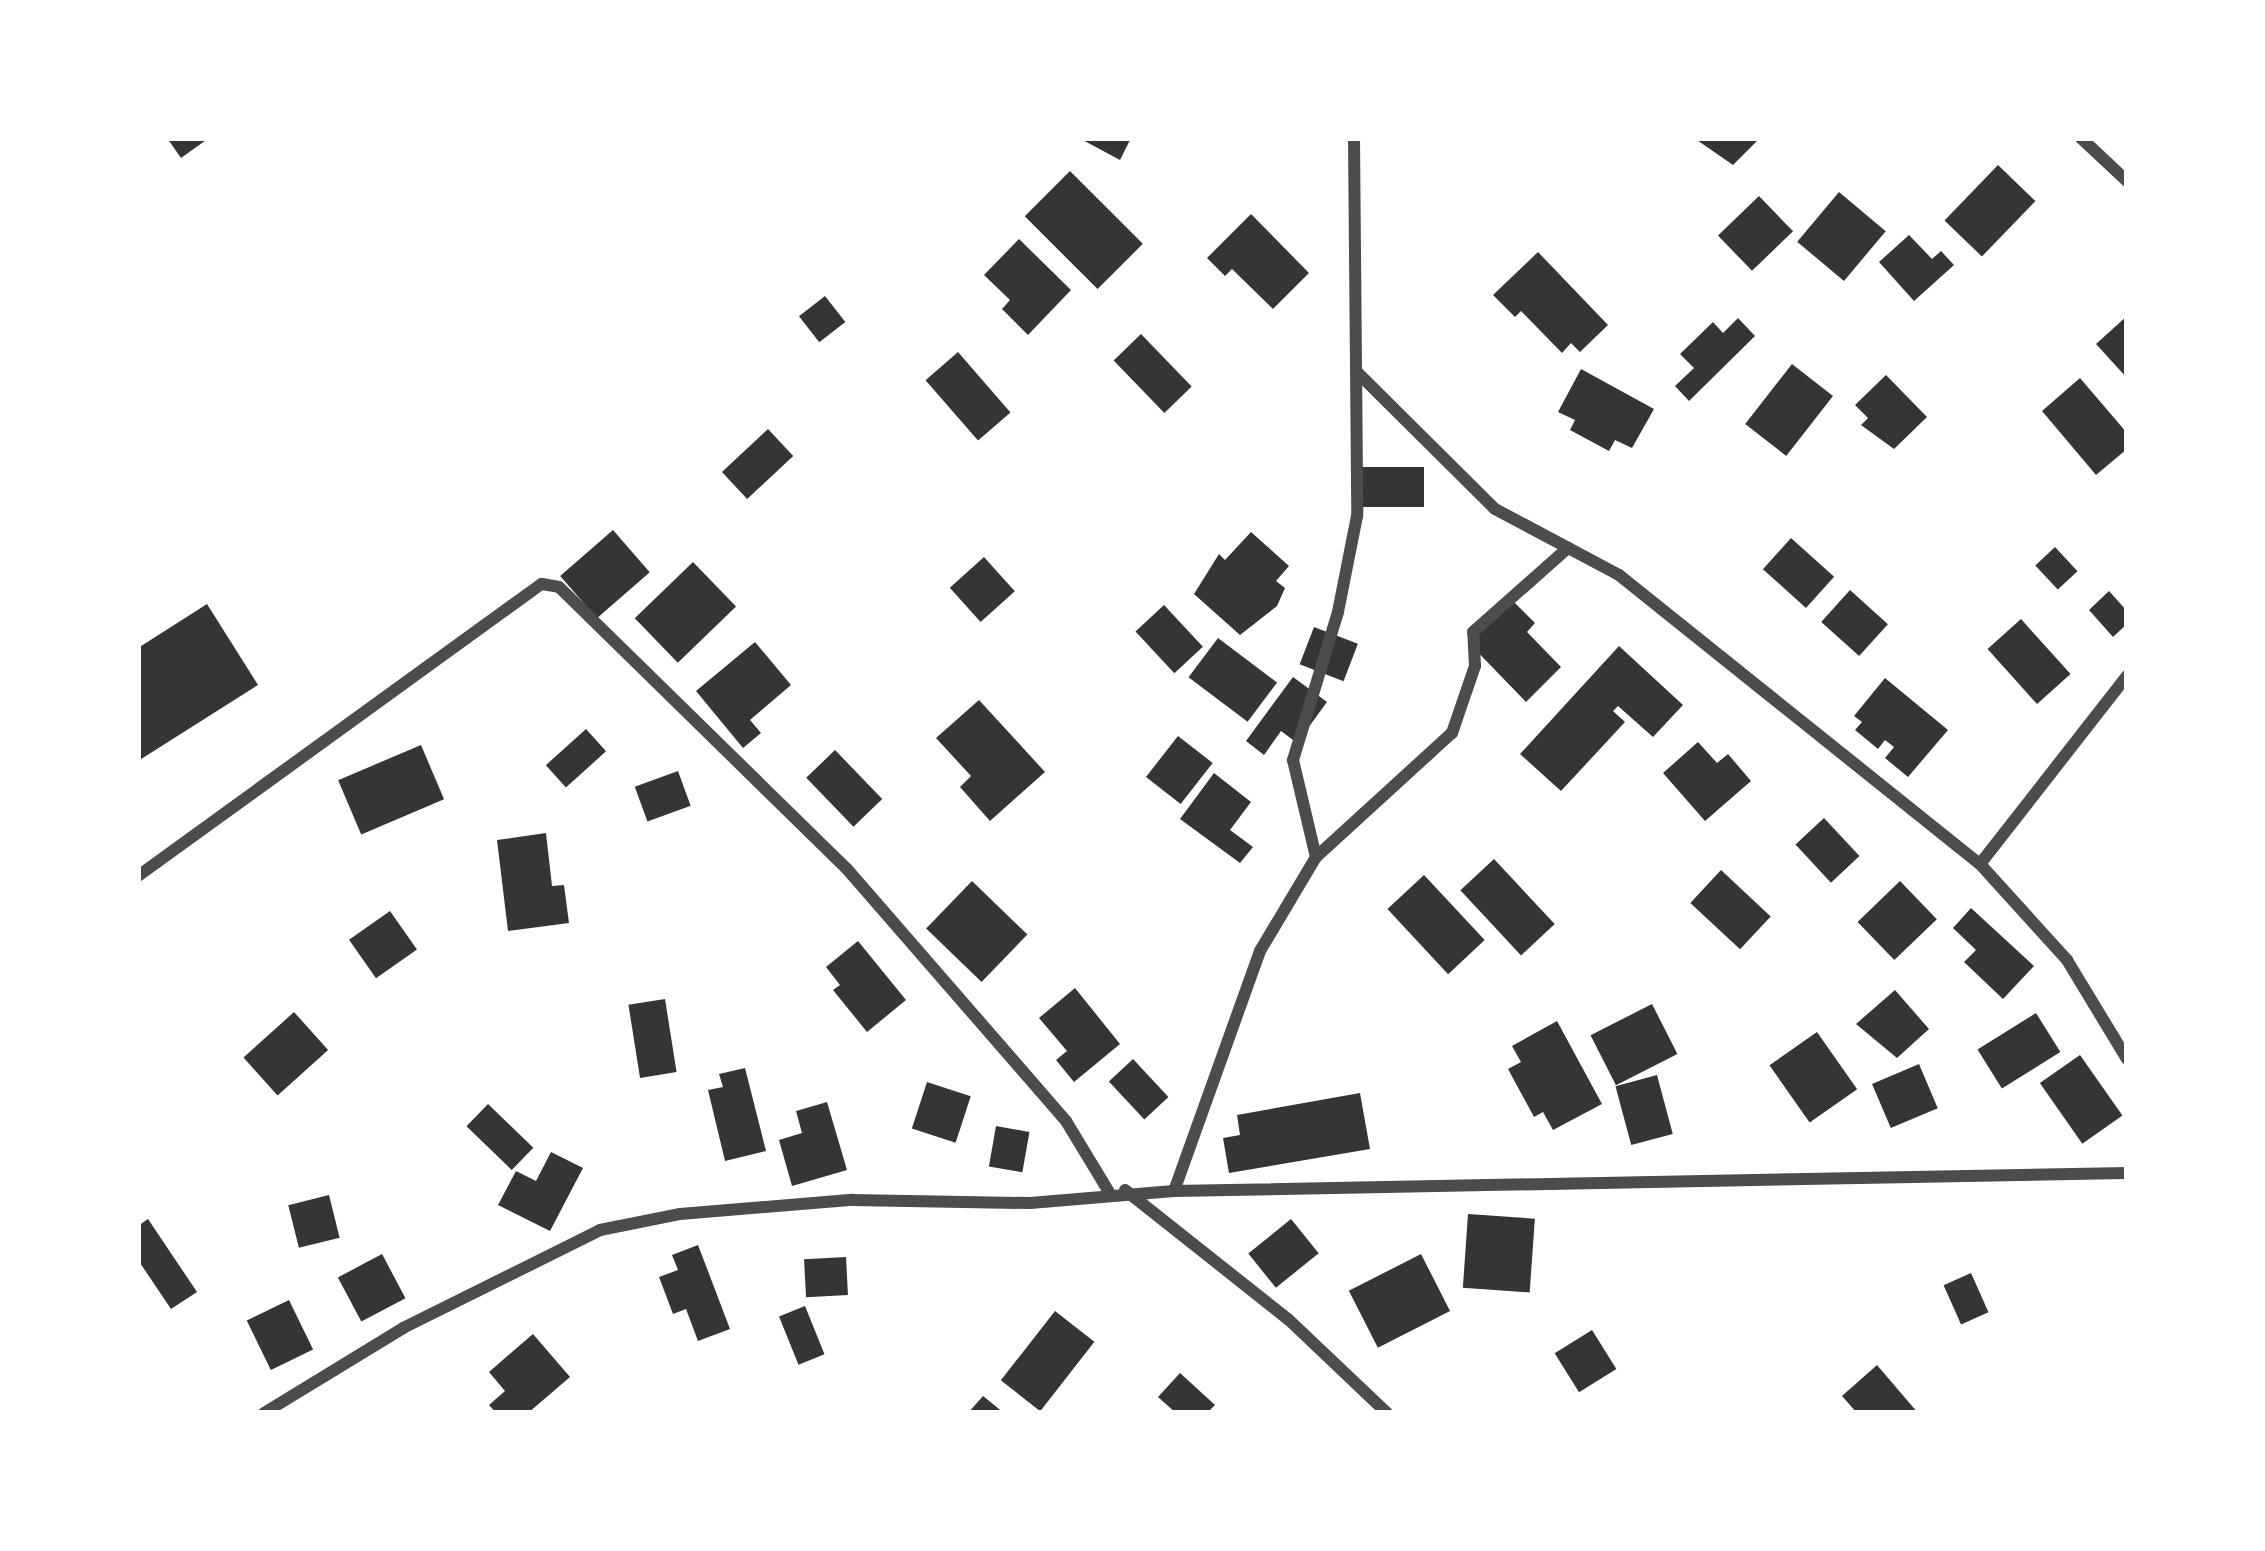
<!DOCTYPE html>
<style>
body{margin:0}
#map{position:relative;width:2265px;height:1551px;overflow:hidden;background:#fff;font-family:"PT Sans",sans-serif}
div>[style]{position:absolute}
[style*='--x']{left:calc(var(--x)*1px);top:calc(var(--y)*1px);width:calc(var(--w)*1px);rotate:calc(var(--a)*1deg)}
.building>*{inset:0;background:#353535;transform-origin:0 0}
.minor>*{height:12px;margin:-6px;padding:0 6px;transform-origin:6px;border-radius:6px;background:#4c4c4c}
span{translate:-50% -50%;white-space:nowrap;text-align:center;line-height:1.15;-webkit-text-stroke:10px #fff;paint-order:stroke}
.frame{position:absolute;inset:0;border:141px solid #fff;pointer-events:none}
</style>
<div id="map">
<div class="building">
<div style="clip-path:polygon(167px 138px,209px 138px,181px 158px)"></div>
<div style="clip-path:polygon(1079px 138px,1131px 138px,1120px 160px)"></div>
<div style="clip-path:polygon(1694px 138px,1760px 138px,1733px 165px)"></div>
<div style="left:1998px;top:165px;width:52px;height:77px;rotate:44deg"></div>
<div style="left:1070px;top:171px;width:103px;height:64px;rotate:45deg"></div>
<div style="left:1839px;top:192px;width:61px;height:65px;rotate:40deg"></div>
<div style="left:1759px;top:196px;width:49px;height:57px;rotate:46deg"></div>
<div style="clip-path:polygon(1251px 214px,1309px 273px,1273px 309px,1232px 269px,1225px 276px,1207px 258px)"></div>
<div style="clip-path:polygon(1909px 235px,1932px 259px,1941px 251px,1954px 265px,1914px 301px,1879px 262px)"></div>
<div style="clip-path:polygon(1019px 239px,1071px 290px,1028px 335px,1002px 309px,1010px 300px,984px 275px)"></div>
<div style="clip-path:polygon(1538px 252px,1608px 325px,1580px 352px,1571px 343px,1562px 353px,1521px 311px,1515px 317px,1493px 295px)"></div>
<div style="left:825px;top:296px;width:33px;height:33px;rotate:52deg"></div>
<div style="clip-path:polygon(2127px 316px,2127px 378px,2096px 344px)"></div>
<div style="clip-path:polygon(1738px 318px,1755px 336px,1689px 401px,1675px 386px,1694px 368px,1680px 354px,1713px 322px,1723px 333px)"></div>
<div style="left:1141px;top:334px;width:73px;height:38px;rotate:46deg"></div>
<div style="left:958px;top:352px;width:80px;height:43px;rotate:49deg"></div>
<div style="left:1792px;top:364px;width:52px;height:76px;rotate:38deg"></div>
<div style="clip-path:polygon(1581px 369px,1654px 409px,1632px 448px,1615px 440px,1609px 451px,1570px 430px,1575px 420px,1558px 412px)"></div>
<div style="clip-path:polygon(1886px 375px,1927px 417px,1894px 449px,1861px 425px,1868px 418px,1855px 405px)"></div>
<div style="clip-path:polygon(2080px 378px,2127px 433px,2127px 449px,2096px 475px,2042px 411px)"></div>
<div style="left:768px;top:429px;width:37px;height:63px;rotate:47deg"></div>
<div style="left:1424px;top:467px;width:40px;height:72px;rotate:90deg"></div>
<div style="left:613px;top:530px;width:56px;height:70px;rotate:49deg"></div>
<div style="clip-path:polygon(1251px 532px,1289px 566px,1276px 581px,1285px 588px,1277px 606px,1240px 635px,1194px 594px,1219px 554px,1225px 560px)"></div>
<div style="left:1791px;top:538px;width:58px;height:42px;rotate:42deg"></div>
<div style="left:2055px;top:547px;width:33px;height:27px;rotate:47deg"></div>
<div style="left:984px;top:557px;width:46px;height:46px;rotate:48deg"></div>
<div style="left:693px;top:562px;width:62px;height:81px;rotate:46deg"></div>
<div style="left:1850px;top:590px;width:51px;height:43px;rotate:42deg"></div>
<div style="clip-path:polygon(2109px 591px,2127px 611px,2127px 624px,2113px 637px,2089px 610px)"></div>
<div style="clip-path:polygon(1511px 599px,1535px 623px,1527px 632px,1561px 667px,1526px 702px,1468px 642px)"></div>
<div style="clip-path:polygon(207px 604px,258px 685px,138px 761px,138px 648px)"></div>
<div style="left:1164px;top:605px;width:57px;height:39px;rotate:47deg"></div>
<div style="left:2021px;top:619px;width:74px;height:45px;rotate:48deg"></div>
<div style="left:1314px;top:627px;width:47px;height:40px;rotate:21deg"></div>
<div style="left:1218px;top:638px;width:74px;height:49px;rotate:37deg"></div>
<div style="clip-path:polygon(755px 642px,791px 685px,750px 720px,761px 733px,743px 748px,696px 691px)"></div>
<div style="clip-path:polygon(1619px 646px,1683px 705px,1653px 737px,1618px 706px,1613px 711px,1625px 722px,1561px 791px,1520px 754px)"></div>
<div style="clip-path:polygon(1293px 677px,1327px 702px,1297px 743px,1281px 731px,1264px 755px,1246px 741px)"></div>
<div style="clip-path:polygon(1885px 678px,1948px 730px,1908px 777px,1885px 758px,1894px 747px,1885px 740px,1878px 749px,1855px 730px,1862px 722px,1854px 716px)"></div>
<div style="clip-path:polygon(979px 700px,1045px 772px,990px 821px,960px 787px,971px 776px,936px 738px)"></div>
<div style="left:586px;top:729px;width:30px;height:54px;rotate:48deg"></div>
<div style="left:1178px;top:736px;width:44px;height:52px;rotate:38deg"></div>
<div style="clip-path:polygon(1698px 742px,1717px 763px,1728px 754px,1751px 781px,1705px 821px,1663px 773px)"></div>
<div style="left:421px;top:745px;width:59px;height:90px;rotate:67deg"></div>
<div style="left:835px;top:750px;width:68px;height:40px;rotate:46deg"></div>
<div style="left:678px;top:771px;width:37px;height:46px;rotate:70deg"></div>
<div style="clip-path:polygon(1214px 773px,1251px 802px,1230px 830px,1253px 847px,1240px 863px,1180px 819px)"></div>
<div style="left:1824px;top:818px;width:52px;height:39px;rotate:47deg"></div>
<div style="clip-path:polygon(546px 833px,552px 886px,564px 885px,569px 923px,508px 931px,497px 840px)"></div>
<div style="left:1494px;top:859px;width:89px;height:46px;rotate:47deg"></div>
<div style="left:1721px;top:870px;width:68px;height:45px;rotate:43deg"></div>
<div style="left:1424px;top:875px;width:89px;height:50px;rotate:47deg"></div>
<div style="left:972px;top:881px;width:77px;height:66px;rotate:44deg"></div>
<div style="left:1900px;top:881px;width:53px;height:59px;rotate:46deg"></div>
<div style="clip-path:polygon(1971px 908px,2034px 966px,2003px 999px,1964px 962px,1976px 950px,1953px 928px)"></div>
<div style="left:390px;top:911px;width:47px;height:50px;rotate:55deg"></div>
<div style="clip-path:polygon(858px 941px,906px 1000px,867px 1032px,833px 990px,840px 985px,826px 967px)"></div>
<div style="clip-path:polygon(1075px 988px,1120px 1044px,1074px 1082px,1056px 1060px,1067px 1051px,1039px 1018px)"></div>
<div style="clip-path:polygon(1895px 990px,1929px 1029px,1897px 1058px,1856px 1024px)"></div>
<div style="left:665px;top:999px;width:74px;height:37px;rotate:81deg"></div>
<div style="left:1652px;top:1004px;width:56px;height:69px;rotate:63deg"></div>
<div style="left:294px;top:1012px;width:51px;height:68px;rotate:48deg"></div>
<div style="left:2036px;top:1013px;width:46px;height:69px;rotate:58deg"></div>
<div style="clip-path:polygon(1557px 1021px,1602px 1104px,1553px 1130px,1543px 1112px,1534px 1117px,1508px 1069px,1521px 1062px,1512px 1046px)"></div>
<div style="left:1817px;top:1032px;width:70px;height:58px;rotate:55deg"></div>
<div style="left:2080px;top:1055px;width:74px;height:49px;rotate:55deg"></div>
<div style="left:1133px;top:1059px;width:52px;height:33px;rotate:47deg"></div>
<div style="left:1919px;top:1064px;width:48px;height:51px;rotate:67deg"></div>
<div style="clip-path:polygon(745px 1068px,766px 1151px,725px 1161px,708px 1090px,723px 1087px,719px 1074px)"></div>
<div style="left:1657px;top:1075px;width:61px;height:43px;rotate:75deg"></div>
<div style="left:927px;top:1082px;width:46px;height:49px;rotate:18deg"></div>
<div style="clip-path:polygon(1360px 1093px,1370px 1149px,1229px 1173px,1223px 1138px,1240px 1135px,1237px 1115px)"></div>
<div style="clip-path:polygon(827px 1102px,847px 1170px,792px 1186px,779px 1140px,802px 1133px,796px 1111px)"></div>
<div style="left:488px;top:1104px;width:63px;height:31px;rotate:44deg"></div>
<div style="left:996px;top:1126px;width:34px;height:41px;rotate:10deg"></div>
<div style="clip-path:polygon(551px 1152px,583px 1168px,550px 1231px,498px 1205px,516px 1171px,536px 1181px)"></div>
<div style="left:329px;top:1195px;width:44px;height:42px;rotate:76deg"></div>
<div style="left:1468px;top:1214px;width:67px;height:74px;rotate:4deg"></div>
<div style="clip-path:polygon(148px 1219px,197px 1292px,171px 1309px,138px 1260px,138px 1226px)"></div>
<div style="left:1291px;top:1219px;width:44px;height:55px;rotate:51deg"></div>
<div style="clip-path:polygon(698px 1245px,730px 1329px,698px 1341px,686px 1309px,673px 1314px,659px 1277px,678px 1270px,672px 1255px)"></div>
<div style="left:382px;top:1254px;width:50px;height:50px;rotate:62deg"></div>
<div style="left:1421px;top:1254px;width:64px;height:81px;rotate:63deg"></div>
<div style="left:846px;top:1257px;width:38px;height:42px;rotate:87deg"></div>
<div style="left:1971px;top:1273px;width:43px;height:30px;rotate:66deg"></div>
<div style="left:289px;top:1300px;width:55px;height:47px;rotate:64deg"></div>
<div style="left:805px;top:1306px;width:52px;height:28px;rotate:68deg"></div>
<div style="left:1055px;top:1311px;width:50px;height:88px;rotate:38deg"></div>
<div style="left:1592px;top:1330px;width:46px;height:44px;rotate:58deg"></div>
<div style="clip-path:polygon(533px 1334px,570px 1377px,528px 1413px,496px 1413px,489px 1405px,505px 1391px,489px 1372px)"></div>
<div style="clip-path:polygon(1877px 1365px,1918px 1413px,1857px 1413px,1842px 1396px)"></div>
<div style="clip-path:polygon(1180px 1373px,1215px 1405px,1207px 1413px,1176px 1413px,1158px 1397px)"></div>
<div style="clip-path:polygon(983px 1396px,1004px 1413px,968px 1413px)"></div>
</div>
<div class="minor">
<div style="--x:1354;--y:138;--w:378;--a:89.5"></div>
<div style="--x:1357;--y:516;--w:98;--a:101.2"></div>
<div style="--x:1338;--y:612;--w:155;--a:106.9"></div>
<div style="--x:1293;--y:760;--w:100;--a:76.7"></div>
<div style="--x:1316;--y:857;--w:109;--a:120.8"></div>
<div style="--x:1260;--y:951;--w:255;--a:109.7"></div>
<div style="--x:1174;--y:1191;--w:953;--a:-1.08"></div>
<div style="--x:2081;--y:138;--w:63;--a:43.1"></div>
<div style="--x:1357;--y:372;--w:194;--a:44.8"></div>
<div style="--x:1495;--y:509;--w:140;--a:28"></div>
<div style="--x:1619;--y:575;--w:462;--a:38.7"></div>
<div style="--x:1980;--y:864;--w:130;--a:47.8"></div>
<div style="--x:2067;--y:960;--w:116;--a:58.8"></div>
<div style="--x:1316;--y:857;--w:184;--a:-42.4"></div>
<div style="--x:1452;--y:733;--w:71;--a:-71.1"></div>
<div style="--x:1475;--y:666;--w:34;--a:-93"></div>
<div style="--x:1473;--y:632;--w:127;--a:-41.5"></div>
<div style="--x:1980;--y:864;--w:239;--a:-52"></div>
<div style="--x:138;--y:876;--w:498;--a:-35.9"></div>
<div style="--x:542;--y:584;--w:17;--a:10"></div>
<div style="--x:559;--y:587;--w:403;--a:44.4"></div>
<div style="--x:847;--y:869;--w:334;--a:49"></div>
<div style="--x:1066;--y:1121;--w:83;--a:58.8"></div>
<div style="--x:1125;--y:1190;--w:208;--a:38.4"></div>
<div style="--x:1288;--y:1319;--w:137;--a:43.5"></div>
<div style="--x:264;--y:1413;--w:163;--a:-31.4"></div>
<div style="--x:403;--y:1328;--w:220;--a:-26.4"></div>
<div style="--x:600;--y:1230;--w:82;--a:-11.3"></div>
<div style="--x:680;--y:1214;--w:173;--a:-4.7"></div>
<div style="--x:852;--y:1200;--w:178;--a:1"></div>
<div style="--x:1030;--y:1203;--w:144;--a:-4.8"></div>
</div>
<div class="frame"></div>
</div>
